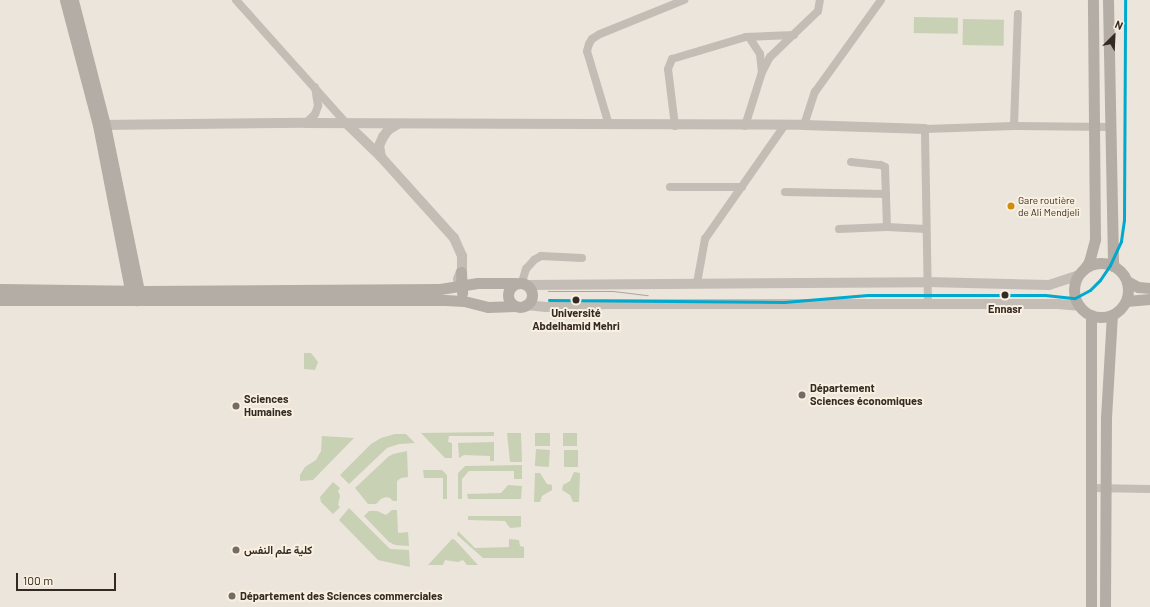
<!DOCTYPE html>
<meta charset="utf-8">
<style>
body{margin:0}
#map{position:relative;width:1150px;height:607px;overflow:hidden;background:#ebe5db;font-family:Barlow,Vazirmatn,sans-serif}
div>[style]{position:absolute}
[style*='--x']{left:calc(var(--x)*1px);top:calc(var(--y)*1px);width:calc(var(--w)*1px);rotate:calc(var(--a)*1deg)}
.green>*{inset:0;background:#c9d1b4;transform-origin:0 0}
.minor>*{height:8px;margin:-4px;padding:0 4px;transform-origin:4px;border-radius:4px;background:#c3bdb5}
.tertiary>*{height:10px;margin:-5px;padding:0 5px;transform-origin:5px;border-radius:5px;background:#c3bdb5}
.secondary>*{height:11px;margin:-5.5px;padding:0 5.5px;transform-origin:5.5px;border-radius:5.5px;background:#b4ada5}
.secondary>.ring{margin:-5.5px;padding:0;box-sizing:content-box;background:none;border:11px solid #b4ada5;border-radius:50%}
.tram>*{height:1px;margin:-0.5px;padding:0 0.5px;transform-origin:0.5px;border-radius:0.5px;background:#aba59f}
.tram-1>*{height:3px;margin:-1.5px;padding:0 1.5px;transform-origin:1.5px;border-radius:1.5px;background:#00a9ce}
.dots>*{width:11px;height:11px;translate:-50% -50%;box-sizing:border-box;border:2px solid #faf0e0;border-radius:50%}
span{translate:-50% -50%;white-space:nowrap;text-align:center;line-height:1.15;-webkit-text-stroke:4px #faf0e0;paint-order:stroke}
.bus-label{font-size:10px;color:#332a24}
.left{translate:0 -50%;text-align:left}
.stop-label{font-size:11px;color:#332a24;font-weight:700}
.poi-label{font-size:11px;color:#332a24;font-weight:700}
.north{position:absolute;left:1094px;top:16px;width:40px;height:40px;-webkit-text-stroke:3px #faf0e0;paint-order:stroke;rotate:24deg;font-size:11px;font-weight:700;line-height:16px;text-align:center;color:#332a24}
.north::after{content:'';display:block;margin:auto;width:14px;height:18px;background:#332a24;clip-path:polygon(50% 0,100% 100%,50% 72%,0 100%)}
.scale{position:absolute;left:16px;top:573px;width:100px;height:18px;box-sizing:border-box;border:2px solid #332a24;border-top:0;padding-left:5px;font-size:12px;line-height:14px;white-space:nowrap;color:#332a24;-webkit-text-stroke:3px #faf0e0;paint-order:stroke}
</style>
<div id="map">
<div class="green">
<div style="left:914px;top:17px;width:44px;height:16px;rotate:1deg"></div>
<div style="left:963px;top:19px;width:41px;height:26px;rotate:1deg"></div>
<div style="clip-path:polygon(304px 353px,311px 353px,318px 362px,315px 370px,304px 369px)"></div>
<div style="clip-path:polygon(494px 432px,494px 436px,449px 436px,448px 442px,452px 443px,452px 458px,445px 458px,421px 433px)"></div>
<div style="clip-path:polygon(507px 433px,521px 433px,522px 462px,510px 462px)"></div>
<div style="left:535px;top:433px;width:15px;height:13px"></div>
<div style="left:563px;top:433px;width:14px;height:13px"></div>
<div style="clip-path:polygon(395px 434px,406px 434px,415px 443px,399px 444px,387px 448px,349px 484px,340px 475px,371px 444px,381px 438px)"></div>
<div style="clip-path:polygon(322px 436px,354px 438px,313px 480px,300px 481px,300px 475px,305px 467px,316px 460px,321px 451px)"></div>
<div style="clip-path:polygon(494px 442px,494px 461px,490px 461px,490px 456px,464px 455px,459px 458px,458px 443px)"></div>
<div style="left:536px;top:449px;width:14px;height:17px;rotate:4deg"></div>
<div style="left:564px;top:450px;width:14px;height:17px"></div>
<div style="clip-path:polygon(407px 451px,408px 477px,401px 478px,397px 481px,397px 501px,393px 501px,390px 498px,386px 497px,381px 499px,376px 504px,368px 504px,355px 488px,388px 457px,393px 454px)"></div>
<div style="clip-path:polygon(522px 465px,522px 479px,514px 479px,514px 471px,469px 471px,462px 479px,462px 499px,458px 499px,458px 473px,465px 466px)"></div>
<div style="clip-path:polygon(423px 470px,442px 470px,447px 475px,447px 499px,443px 499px,443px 478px,424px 478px)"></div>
<div style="clip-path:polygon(574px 472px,580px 473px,579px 502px,573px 502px,570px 495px,562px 490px,563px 485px,570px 481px)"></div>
<div style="clip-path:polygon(535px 473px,540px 473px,547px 484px,552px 485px,552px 490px,542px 496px,540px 502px,534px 502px)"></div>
<div style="clip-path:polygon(333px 482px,340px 488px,338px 491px,340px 496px,338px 505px,340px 507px,333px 514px,321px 502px,320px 497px)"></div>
<div style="clip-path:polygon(508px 485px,522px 486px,521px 499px,468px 499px,467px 494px,501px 493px)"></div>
<div style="clip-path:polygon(349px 508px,390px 549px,409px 550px,410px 567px,378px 560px,339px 520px)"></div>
<div style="clip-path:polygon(392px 510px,397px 510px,398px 533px,408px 532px,409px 546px,395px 545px,389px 542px,364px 516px,369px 511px,377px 511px,386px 515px)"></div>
<div style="clip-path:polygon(468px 516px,521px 516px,521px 527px,510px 528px,505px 521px,468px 520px)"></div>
<div style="clip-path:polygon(458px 531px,475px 548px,509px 547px,509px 539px,519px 540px,520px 546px,524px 547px,524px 558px,483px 558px,457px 535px)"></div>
<div style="clip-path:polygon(452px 539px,455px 540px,478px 565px,467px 565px,463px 560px,458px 562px,445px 560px,443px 565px,428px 565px)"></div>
</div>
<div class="minor">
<div style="--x:236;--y:0;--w:166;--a:48.2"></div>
<div style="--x:749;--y:37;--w:20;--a:57"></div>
<div style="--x:760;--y:54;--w:18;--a:84"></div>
<div style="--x:306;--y:123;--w:13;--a:-45"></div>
<div style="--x:315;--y:114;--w:9;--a:-69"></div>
<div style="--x:318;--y:106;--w:19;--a:-99"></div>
<div style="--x:609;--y:125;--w:77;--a:-106.6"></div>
<div style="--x:587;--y:51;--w:7;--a:-74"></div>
<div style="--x:589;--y:44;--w:6;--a:-59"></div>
<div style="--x:592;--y:39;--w:9;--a:-32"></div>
<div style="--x:600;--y:34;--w:91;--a:-22"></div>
<div style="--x:804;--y:125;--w:35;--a:-72"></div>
<div style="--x:815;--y:92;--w:113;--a:-54.3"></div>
<div style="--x:675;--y:126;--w:57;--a:-97"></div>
<div style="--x:668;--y:69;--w:11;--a:-68"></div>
<div style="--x:672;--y:59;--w:77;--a:-16.6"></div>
<div style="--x:746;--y:37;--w:48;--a:-2.4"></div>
<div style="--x:745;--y:126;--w:57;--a:-72.5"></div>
<div style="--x:762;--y:72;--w:17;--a:-62"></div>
<div style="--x:770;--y:57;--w:66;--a:-43.8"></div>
<div style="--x:818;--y:11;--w:11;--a:-80"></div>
<div style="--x:1014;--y:126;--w:112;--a:-88"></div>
<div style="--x:851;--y:162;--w:30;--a:6"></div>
<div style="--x:881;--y:165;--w:4;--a:27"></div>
<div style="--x:885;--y:167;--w:60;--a:88.1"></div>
<div style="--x:670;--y:187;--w:72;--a:0"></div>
<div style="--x:785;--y:192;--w:101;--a:1.1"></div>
<div style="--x:839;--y:229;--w:48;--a:-2.4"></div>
<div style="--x:887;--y:227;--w:39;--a:3"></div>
<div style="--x:522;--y:282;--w:14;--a:-73"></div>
<div style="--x:526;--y:269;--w:12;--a:-48"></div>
<div style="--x:534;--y:260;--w:8;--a:-30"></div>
<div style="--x:541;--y:256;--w:41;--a:2.8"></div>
<div style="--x:697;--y:283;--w:45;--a:-79.7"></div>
<div style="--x:705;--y:239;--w:138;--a:-55"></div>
<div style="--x:928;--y:305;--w:176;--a:-91"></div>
<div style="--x:925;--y:129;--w:89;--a:-1.9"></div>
<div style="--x:1014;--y:126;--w:96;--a:0.6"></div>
<div style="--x:1090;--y:488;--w:60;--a:1"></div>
</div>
<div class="tertiary">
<div style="--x:347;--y:124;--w:47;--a:44.1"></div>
<div style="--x:381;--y:157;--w:109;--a:48"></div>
<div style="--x:454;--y:238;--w:20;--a:66"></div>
<div style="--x:462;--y:256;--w:13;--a:90"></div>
<div style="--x:462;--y:269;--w:11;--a:112"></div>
<div style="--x:98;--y:125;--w:208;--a:-0.6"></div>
<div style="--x:306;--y:123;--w:498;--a:0.2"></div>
<div style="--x:804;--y:125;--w:121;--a:1.9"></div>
<div style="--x:381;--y:157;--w:11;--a:-100"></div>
<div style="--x:379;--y:146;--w:10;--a:-66"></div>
<div style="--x:383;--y:137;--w:9;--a:-54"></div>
<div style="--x:388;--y:130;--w:12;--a:-31"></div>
<div style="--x:528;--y:285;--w:399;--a:-0.4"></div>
<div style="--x:927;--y:282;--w:122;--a:1.4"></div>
<div style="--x:1049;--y:285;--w:32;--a:-18"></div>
<div style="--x:526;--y:305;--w:20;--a:6"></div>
<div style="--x:546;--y:307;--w:60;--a:-2.9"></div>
<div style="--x:606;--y:304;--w:452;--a:0"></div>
<div style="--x:1058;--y:304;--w:21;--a:5"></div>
</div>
<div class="secondary">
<div style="--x:65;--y:0;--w:129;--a:75.2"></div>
<div style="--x:98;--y:125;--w:168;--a:79"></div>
<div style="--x:130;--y:290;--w:12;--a:59"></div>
<div style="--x:136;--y:300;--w:9;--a:-72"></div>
<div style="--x:139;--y:291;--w:169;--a:-101.6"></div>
<div style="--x:105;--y:125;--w:129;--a:-104.4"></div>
<div style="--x:1108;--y:0;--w:266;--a:88.9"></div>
<div class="ring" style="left:1074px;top:263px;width:43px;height:43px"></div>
<div style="--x:1084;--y:269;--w:9;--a:-54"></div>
<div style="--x:1089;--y:262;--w:24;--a:-75"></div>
<div style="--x:1095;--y:239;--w:239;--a:-90.5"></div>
<div style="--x:461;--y:272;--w:21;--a:87"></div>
<div style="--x:1127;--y:281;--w:13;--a:29"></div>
<div style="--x:1138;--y:287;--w:12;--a:5"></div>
<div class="ring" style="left:508px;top:283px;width:13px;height:13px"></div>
<div style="--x:0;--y:289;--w:147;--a:0.8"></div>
<div style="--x:147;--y:291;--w:293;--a:-0.4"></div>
<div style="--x:440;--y:289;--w:38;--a:-9"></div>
<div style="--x:478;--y:283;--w:37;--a:0"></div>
<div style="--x:0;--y:300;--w:445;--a:0"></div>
<div style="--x:445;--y:300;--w:19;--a:3"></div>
<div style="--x:464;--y:301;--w:25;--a:14"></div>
<div style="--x:488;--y:307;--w:27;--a:-2"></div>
<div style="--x:1126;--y:301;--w:24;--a:-5"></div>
<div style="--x:1091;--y:607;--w:292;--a:-90"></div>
<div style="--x:1105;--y:607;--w:189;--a:-89.7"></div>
<div style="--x:1106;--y:418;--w:103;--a:-86.7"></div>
</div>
<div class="tram">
<div style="--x:548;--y:291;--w:65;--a:0"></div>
<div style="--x:613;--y:291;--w:35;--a:7"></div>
</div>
<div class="tram-1">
<div style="--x:549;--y:300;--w:235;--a:0.5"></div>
<div style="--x:784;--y:302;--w:84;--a:-4.8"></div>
<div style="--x:868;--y:295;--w:177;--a:0"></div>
<div style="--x:1045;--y:295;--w:30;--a:6"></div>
<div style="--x:1075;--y:298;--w:17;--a:-28"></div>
<div style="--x:1090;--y:290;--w:14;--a:-45"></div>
<div style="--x:1100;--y:280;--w:18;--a:-56"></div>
<div style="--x:1110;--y:265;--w:26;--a:-65"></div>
<div style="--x:1121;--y:241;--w:21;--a:-82"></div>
<div style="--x:1124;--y:220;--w:220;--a:-89.7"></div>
</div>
<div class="dots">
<div style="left:1011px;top:206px;background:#d08d07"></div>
<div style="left:1005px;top:295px;background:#332a24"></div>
<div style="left:576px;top:300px;background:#332a24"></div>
<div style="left:802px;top:395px;background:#736b64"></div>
<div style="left:236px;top:406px;background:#736b64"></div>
<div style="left:236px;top:550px;background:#736b64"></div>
<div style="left:232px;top:596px;background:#736b64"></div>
</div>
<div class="bus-label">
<span class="left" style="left:1018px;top:206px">Gare routière<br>de Ali Mendjeli</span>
</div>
<div class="stop-label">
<span style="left:1005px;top:309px">Ennasr</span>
<span style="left:576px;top:320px">Université<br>Abdelhamid Mehri</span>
</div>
<div class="poi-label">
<span class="left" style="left:810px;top:395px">Département<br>Sciences économiques</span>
<span class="left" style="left:244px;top:406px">Sciences<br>Humaines</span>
<span class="left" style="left:244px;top:550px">كلية علم النفس</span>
<span class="left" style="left:240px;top:596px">Département des Sciences commerciales</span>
</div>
<div class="north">N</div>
<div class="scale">100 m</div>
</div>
